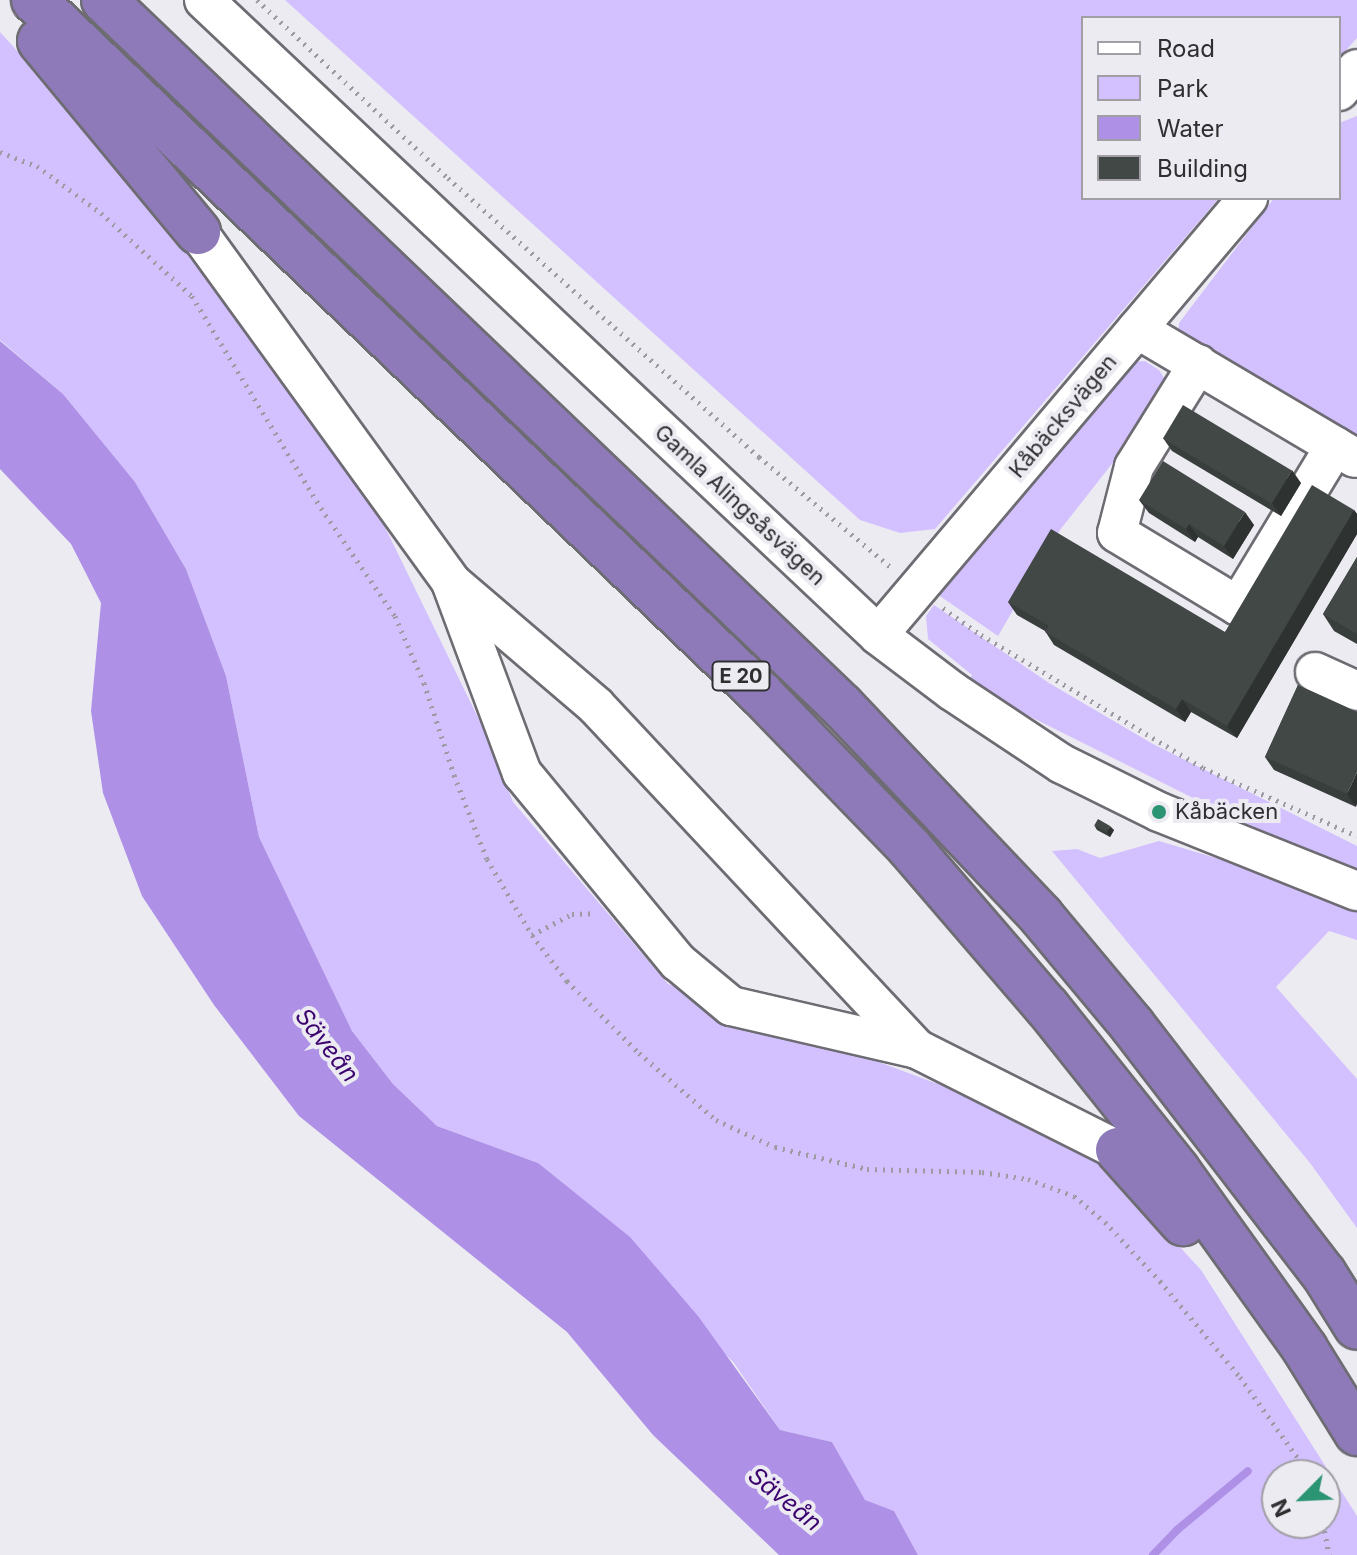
<!DOCTYPE html>
<meta charset="utf-8">
<style>
body{margin:0}
#map{position:relative;width:1357px;height:1555px;overflow:hidden;background:#edebf2;font-family:Inter,sans-serif}
div>[style]{position:absolute}
[style*='--x']{left:calc(var(--x)*1px);top:calc(var(--y)*1px);width:calc(var(--w)*1px);rotate:calc(var(--a)*1deg)}
.green>*{inset:0;background:#d3c0fe}
.water>*{inset:0;background:#ae90e7}
.stream>*{height:8px;margin:-4px;padding:0 4px;transform-origin:4px;border-radius:4px;background:#ae90e7}
.path>*{height:5px;margin-top:-2.5px;transform-origin:0;background:repeating-linear-gradient(90deg,#9d9ba1 0 2px,transparent 0 8px)}
.roads{filter:drop-shadow(2px 0 #6e6c73) drop-shadow(-2px 0 #6e6c73) drop-shadow(0 2px #6e6c73) drop-shadow(0 -2px #6e6c73)}
.minor>*{height:38px;margin:-19px;padding:0 19px;transform-origin:19px;border-radius:19px;background:#fff}
.highway>*{height:44px;margin:-22px;padding:0 22px;transform-origin:22px;border-radius:22px;background:#8f7ab9}
.wall>*{inset:0;background:#383e3b}
.shaded-wall>*{inset:0;background:#2e3230}
.building>*{inset:0;background:#414845;transform-origin:0 0}
.dots>*{width:22px;height:22px;translate:-50% -50%;box-sizing:border-box;border:4px solid #edebf2;border-radius:50%}
span{translate:-50% -50%;white-space:nowrap;text-align:center;line-height:1.15;-webkit-text-stroke:8px #edebf2;paint-order:stroke}
.shield-label span{padding:2px 6px;background:#edebf2;border:2px solid;border-radius:6px;-webkit-text-stroke-width:0}
.shield-label{font-size:20px;color:#2f2e31;font-weight:700}
.street-label{font-size:22px;color:#2f2e31}
.poi-label{font-size:22px;color:#2f2e31}
.left{translate:0 -50%;text-align:left}
.water-label{font-size:24px;color:#3c046f;font-style:italic}
.legend{position:absolute;left:1081px;top:16px;width:260px;height:184px;box-sizing:border-box;background:#edebf2;border:2px solid #a19fa5;margin:0;padding:10px 14px;list-style:none;font-size:24px;color:#2f2e31}
.legend li{display:flex;align-items:center;gap:16px;height:40px}
.legend b{width:40px;border:2px solid #a19fa5}
.north{position:absolute;left:1261px;top:1459px;width:80px;height:80px;box-sizing:border-box;background:#edebf2;border:2px solid #a19fa5;border-radius:50%;rotate:246deg;font-size:22px;font-weight:700;line-height:32px;text-align:center;color:#2f2e31}
.north::after{content:'';display:block;margin:auto;width:28px;height:36px;background:#2a9473;clip-path:polygon(50% 0,100% 100%,50% 72%,0 100%)}
</style>
<div id="map">
<div class="green">
<div style="clip-path:polygon(285px 0,1357px 0,1357px 38px,1339px 58px,1339px 18px,1083px 18px,1083px 198px,1219px 198px,935px 529px,900px 533px,860px 520px)"></div>
<div style="clip-path:polygon(evenodd,0 32px,154px 203px,382px 521px,486px 734px,513px 802px,668px 984px,965px 1094px,1087px 1146px,1201px 1270px,1357px 1516px,1357px 1555px,918px 1555px,894px 1511px,865px 1501px,832px 1442px,780px 1430px,734px 1363px,538px 1163px,437px 1126px,393px 1084px,352px 1031px,259px 837px,226px 676px,186px 569px,135px 482px,63px 394px,0 340px,0 32px,1277px 1475px,1325px 1475px,1325px 1523px,1277px 1523px,1277px 1475px)"></div>
<div style="clip-path:polygon(1357px 116px,1357px 440px,1178px 337px,1179px 323px,1274px 198px,1339px 198px,1339px 123px)"></div>
<div style="clip-path:polygon(1145px 361px,1159px 370px,1166px 381px,1166px 395px,1060px 530px,998px 636px,937px 594px,1133px 362px)"></div>
<div style="clip-path:polygon(934px 605px,1049px 683px,1153px 744px,1357px 846px,1357px 872px,1257px 830px,1023px 713px,970px 679px,972px 675px,928px 639px,926px 616px)"></div>
<div style="clip-path:polygon(1159px 841px,1266px 873px,1357px 911px,1357px 940px,1329px 931px,1276px 987px,1357px 1079px,1357px 1228px,1310px 1163px,1052px 851px,1077px 849px,1100px 858px)"></div>
</div>
<div class="water">
<div style="clip-path:polygon(0 341px,63px 394px,135px 482px,186px 569px,226px 676px,259px 837px,352px 1031px,393px 1084px,437px 1126px,538px 1163px,630px 1237px,698px 1316px,780px 1430px,832px 1442px,865px 1500px,894px 1511px,918px 1555px,779px 1555px,653px 1435px,567px 1332px,299px 1116px,214px 1005px,142px 896px,103px 793px,91px 711px,101px 603px,71px 544px,0 469px)"></div>
</div>
<div class="stream">
<div style="--x:1153;--y:1555;--w:35;--a:-46"></div>
<div style="--x:1177;--y:1530;--w:92;--a:-39.7"></div>
</div>
<div class="path">
<div style="--x:257;--y:0;--w:261;--a:43"></div>
<div style="--x:448;--y:178;--w:418;--a:41.9"></div>
<div style="--x:759;--y:457;--w:176;--a:39.9"></div>
<div style="--x:0;--y:152;--w:40;--a:21"></div>
<div style="--x:37;--y:166;--w:79;--a:36.3"></div>
<div style="--x:101;--y:213;--w:123;--a:42.4"></div>
<div style="--x:192;--y:296;--w:248;--a:58.7"></div>
<div style="--x:321;--y:508;--w:131;--a:55.6"></div>
<div style="--x:395;--y:616;--w:73;--a:66.6"></div>
<div style="--x:424;--y:683;--w:97;--a:71.9"></div>
<div style="--x:454;--y:775;--w:90;--a:68.6"></div>
<div style="--x:487;--y:859;--w:88;--a:59.4"></div>
<div style="--x:532;--y:935;--w:58;--a:52.7"></div>
<div style="--x:567;--y:981;--w:102;--a:45"></div>
<div style="--x:639;--y:1053;--w:102;--a:41"></div>
<div style="--x:716;--y:1120;--w:65;--a:24.6"></div>
<div style="--x:775;--y:1147;--w:95;--a:13.4"></div>
<div style="--x:867;--y:1169;--w:115;--a:1.5"></div>
<div style="--x:982;--y:1172;--w:47;--a:8.7"></div>
<div style="--x:1028;--y:1179;--w:49;--a:20.3"></div>
<div style="--x:1074;--y:1196;--w:40;--a:40"></div>
<div style="--x:1105;--y:1222;--w:81;--a:47"></div>
<div style="--x:1160;--y:1281;--w:125;--a:50.2"></div>
<div style="--x:1240;--y:1377;--w:107;--a:54.5"></div>
<div style="--x:1302;--y:1464;--w:12;--a:70"></div>
<div style="--x:943;--y:608;--w:47;--a:35.4"></div>
<div style="--x:981;--y:635;--w:259;--a:30.9"></div>
<div style="--x:1203;--y:768;--w:168;--a:23.8"></div>
<div style="--x:532;--y:935;--w:45;--a:-27.7"></div>
<div style="--x:572;--y:914;--w:23;--a:-2"></div>
<div style="--x:1323;--y:1523;--w:33;--a:79"></div>
</div>
<div class="roads">
<div class="minor">
<div style="--x:204;--y:0;--w:926;--a:43.29"></div>
<div style="--x:878;--y:635;--w:93;--a:37.1"></div>
<div style="--x:952;--y:691;--w:132;--a:33.6"></div>
<div style="--x:1062;--y:764;--w:108;--a:26.3"></div>
<div style="--x:1159;--y:812;--w:213;--a:21.8"></div>
<div style="--x:1339;--y:91;--w:28;--a:-51"></div>
<div style="--x:198;--y:232;--w:432;--a:54.1"></div>
<div style="--x:451;--y:582;--w:191;--a:40.5"></div>
<div style="--x:596;--y:706;--w:470;--a:46.9"></div>
<div style="--x:1137;--y:329;--w:253;--a:30.6"></div>
<div style="--x:1198;--y:364;--w:121;--a:121.9"></div>
<div style="--x:1134;--y:467;--w:68;--a:104.4"></div>
<div style="--x:1117;--y:533;--w:141;--a:31.1"></div>
<div style="--x:1238;--y:606;--w:187;--a:-58.8"></div>
<div style="--x:452;--y:585;--w:201;--a:69.6"></div>
<div style="--x:522;--y:773;--w:245;--a:50.5"></div>
<div style="--x:678;--y:962;--w:69;--a:39.7"></div>
<div style="--x:731;--y:1006;--w:191;--a:13"></div>
<div style="--x:917;--y:1049;--w:225;--a:26.7"></div>
<div style="--x:878;--y:635;--w:573;--a:-49.75"></div>
<div style="--x:1315;--y:672;--w:46;--a:24.3"></div>
</div>
<div class="highway">
<div style="--x:34;--y:0;--w:1005;--a:43.67"></div>
<div style="--x:761;--y:694;--w:214;--a:45.9"></div>
<div style="--x:910;--y:848;--w:210;--a:49.3"></div>
<div style="--x:1047;--y:1007;--w:208;--a:51.4"></div>
<div style="--x:1177;--y:1170;--w:220;--a:54.4"></div>
<div style="--x:1305;--y:1349;--w:99;--a:58.2"></div>
<div style="--x:104;--y:0;--w:1021;--a:43.73"></div>
<div style="--x:842;--y:706;--w:289;--a:46.5"></div>
<div style="--x:1041;--y:916;--w:142;--a:50.1"></div>
<div style="--x:1132;--y:1025;--w:314;--a:52.4"></div>
<div style="--x:1324;--y:1274;--w:62;--a:58.1"></div>
<div style="--x:40;--y:41;--w:248;--a:50.4"></div>
<div style="--x:1118;--y:1150;--w:98;--a:48.3"></div>
</div>
</div>
<div class="wall">
<div style="clip-path:polygon(1163px 438px,1301px 483px,1281px 516px,1172px 451px)"></div>
<div style="clip-path:polygon(1139px 500px,1254px 525px,1233px 559px,1198px 537px,1195px 542px,1149px 513px)"></div>
<div style="clip-path:polygon(1354px 510px,1357px 514px,1357px 534px,1237px 738px,1191px 712px,1185px 722px,1054px 645px,1045px 631px,1017px 615px,1008px 602px,1225px 632px)"></div>
<div style="clip-path:polygon(1357px 557px,1357px 644px,1334px 631px,1323px 614px)"></div>
<div style="clip-path:polygon(1298px 685px,1356px 807px,1274px 770px,1265px 757px)"></div>
<div style="clip-path:polygon(1094px 825px,1114px 830px,1110px 837px,1097px 830px)"></div>
</div>
<div class="shaded-wall">
<div style="clip-path:polygon(1292px 470px,1301px 483px,1281px 516px,1272px 503px)"></div>
<div style="clip-path:polygon(1354px 510px,1357px 514px,1357px 534px,1237px 738px,1227px 726px)"></div>
<div style="clip-path:polygon(1245px 512px,1254px 525px,1233px 559px,1224px 546px)"></div>
<div style="clip-path:polygon(1189px 524px,1198px 537px,1195px 542px,1186px 529px)"></div>
<div style="clip-path:polygon(1182px 699px,1191px 712px,1185px 722px,1176px 709px)"></div>
<div style="clip-path:polygon(1357px 772px,1357px 804px,1356px 807px,1347px 794px)"></div>
<div style="clip-path:polygon(1110px 826px,1114px 830px,1110px 837px,1107px 832px)"></div>
</div>
<div class="building">
<div style="left:1183px;top:405px;width:127px;height:39px;rotate:31deg"></div>
<div style="clip-path:polygon(1163px 461px,1245px 512px,1224px 546px,1189px 524px,1186px 529px,1139px 500px)"></div>
<div style="clip-path:polygon(1312px 485px,1354px 510px,1227px 726px,1182px 699px,1176px 709px,1045px 632px,1049px 626px,1008px 602px,1051px 529px,1225px 632px)"></div>
<div style="clip-path:polygon(1357px 557px,1357px 634px,1323px 614px)"></div>
<div style="clip-path:polygon(1298px 685px,1357px 712px,1357px 772px,1347px 794px,1265px 757px)"></div>
<div style="left:1098px;top:819px;width:14px;height:7px;rotate:30deg"></div>
</div>
<div class="dots">
<div style="left:1159px;top:812px;background:#2a9473"></div>
</div>
<div class="shield-label">
<span style="left:741px;top:676px">E 20</span>
</div>
<div class="street-label">
<span style="left:1063px;top:416px;rotate:-50deg">Kåbäcksvägen</span>
<span style="left:740px;top:505px;rotate:43deg">Gamla Alingsåsvägen</span>
</div>
<div class="poi-label">
<span class="left" style="left:1175px;top:812px">Kåbäcken</span>
</div>
<div class="water-label">
<span style="left:327px;top:1045px;rotate:52deg">Säveån</span>
<span style="left:785px;top:1499px;rotate:39deg">Säveån</span>
</div>
<ul class="legend">
<li><b style="height:10px;background:#fff"></b>Road</li>
<li><b style="height:22px;background:#d3c0fe"></b>Park</li>
<li><b style="height:22px;background:#ae90e7"></b>Water</li>
<li><b style="height:22px;background:#414845"></b>Building</li>
</ul>
<div class="north">N</div>
</div>
